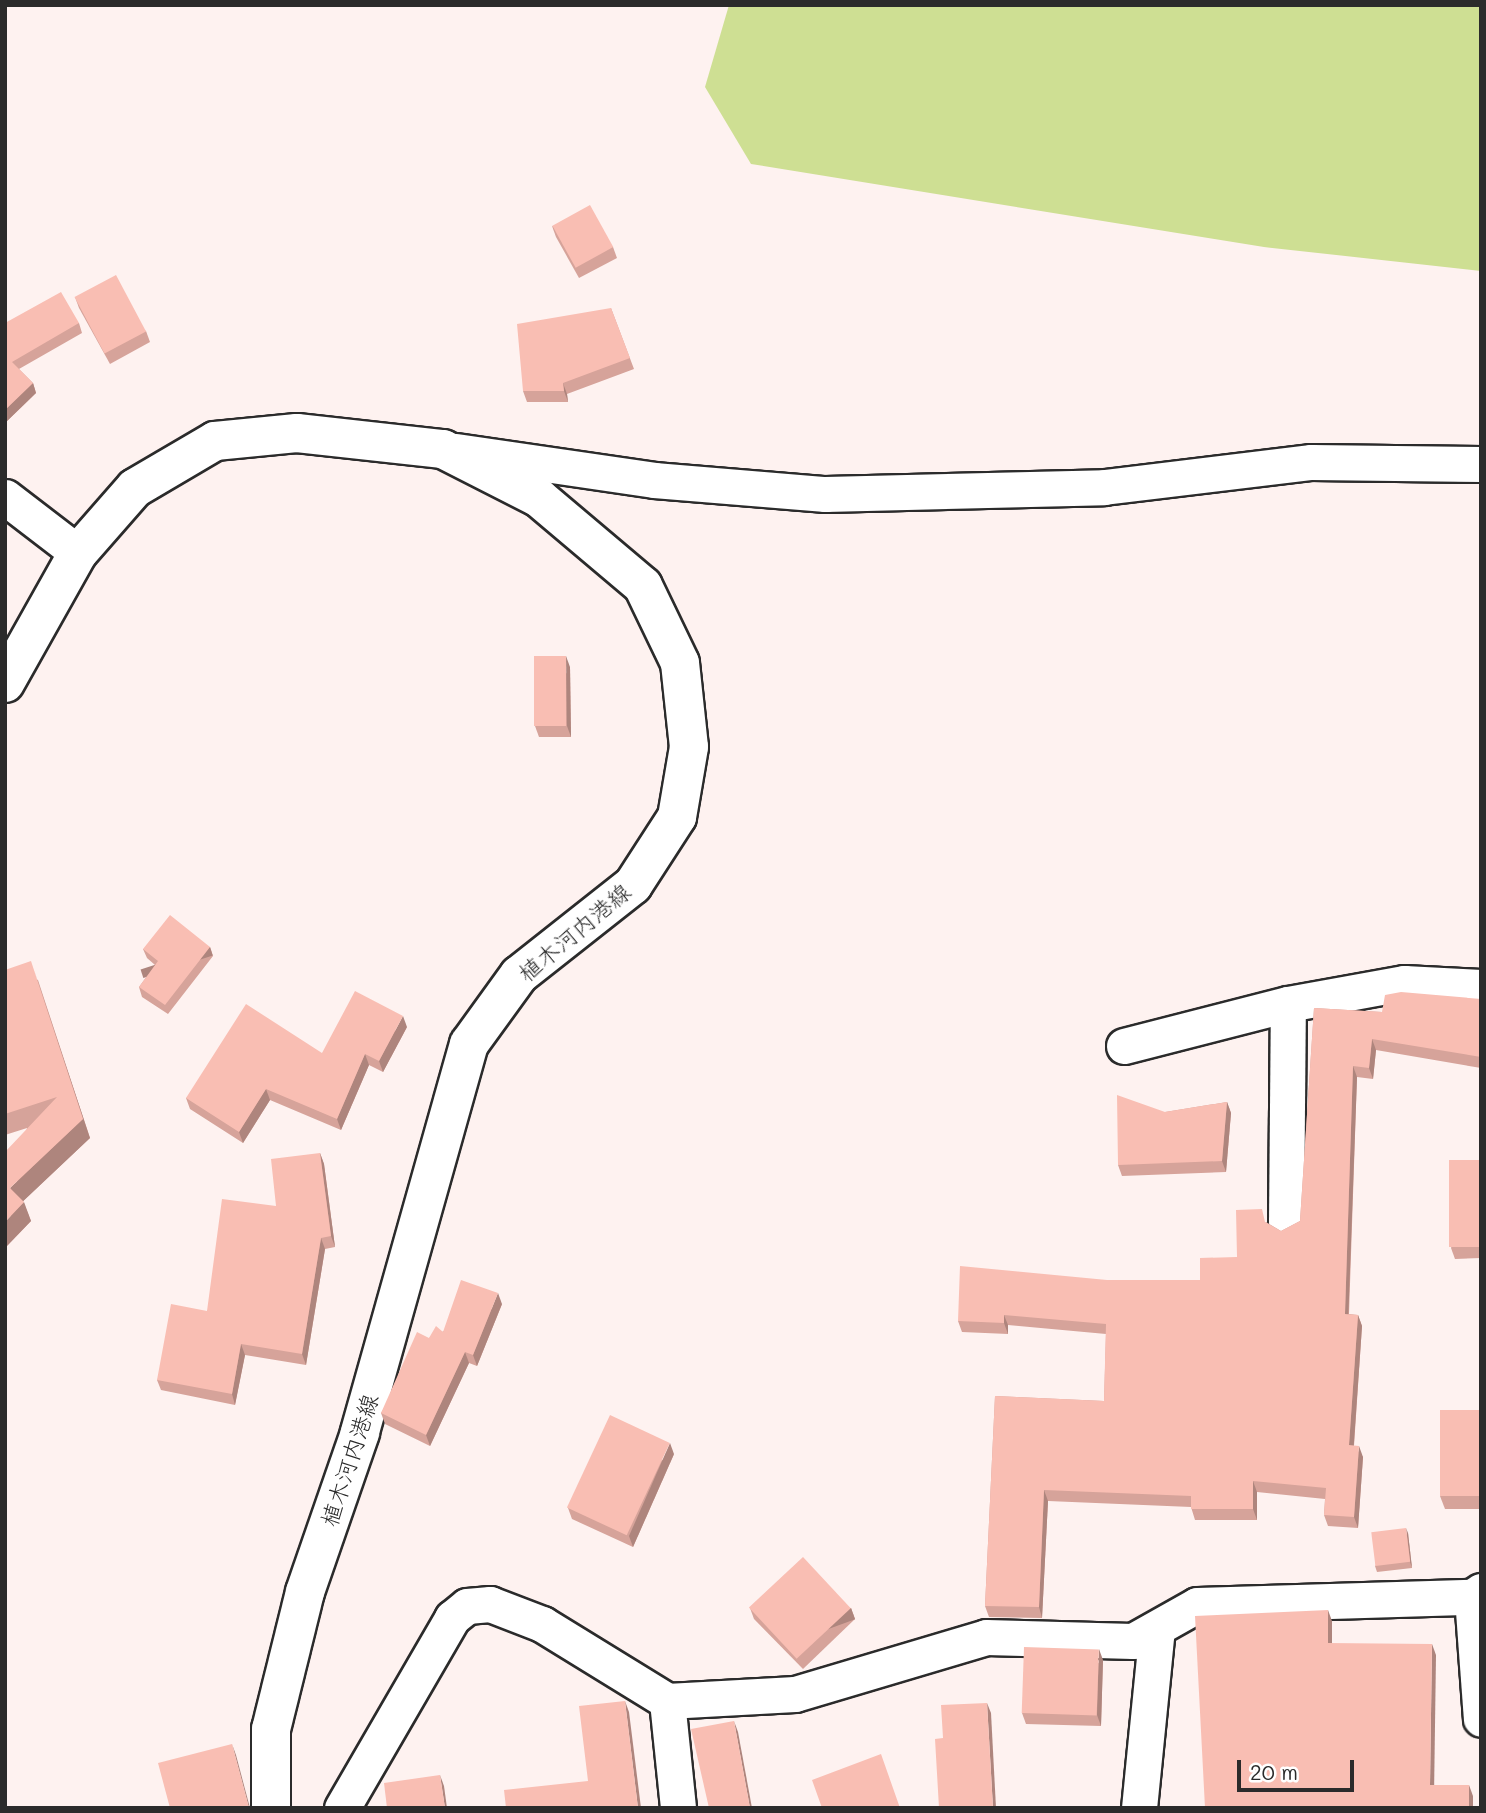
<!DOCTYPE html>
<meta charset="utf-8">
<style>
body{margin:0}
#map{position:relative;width:1486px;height:1813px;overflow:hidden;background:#fef2f0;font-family:Mali,"Klee One",sans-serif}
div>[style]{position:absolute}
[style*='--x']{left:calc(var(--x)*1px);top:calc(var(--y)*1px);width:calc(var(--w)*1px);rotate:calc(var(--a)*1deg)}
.green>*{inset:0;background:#cedf93}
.roads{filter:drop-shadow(2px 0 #2b2b2b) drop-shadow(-2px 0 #2b2b2b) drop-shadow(0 2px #2b2b2b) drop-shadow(0 -2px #2b2b2b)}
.minor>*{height:35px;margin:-17.5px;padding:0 17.5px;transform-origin:17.5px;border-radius:17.5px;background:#fff}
.secondary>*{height:38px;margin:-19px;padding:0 19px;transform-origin:19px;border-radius:19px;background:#fff}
.wall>*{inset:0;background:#d6a39a}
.shaded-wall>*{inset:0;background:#ae857d;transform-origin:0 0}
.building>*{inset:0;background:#f9beb3;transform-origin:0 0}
span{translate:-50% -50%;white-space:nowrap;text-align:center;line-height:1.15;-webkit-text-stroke:7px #fff;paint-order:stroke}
.street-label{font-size:23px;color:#2b2b2b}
.frame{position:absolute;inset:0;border:7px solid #2b2b2b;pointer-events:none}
.scale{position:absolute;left:1237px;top:1760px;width:117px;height:32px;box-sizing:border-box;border:4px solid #2b2b2b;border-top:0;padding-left:9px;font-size:21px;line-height:24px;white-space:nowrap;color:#2b2b2b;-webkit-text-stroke:5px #fff;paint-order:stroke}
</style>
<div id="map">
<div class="green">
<div style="clip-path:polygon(729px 5px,1481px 5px,1481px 271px,1264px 247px,751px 164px,705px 87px)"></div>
</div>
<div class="roads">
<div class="minor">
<div style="--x:456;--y:451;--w:200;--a:8.3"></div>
<div style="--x:654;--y:480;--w:172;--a:4.7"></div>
<div style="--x:825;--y:494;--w:279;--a:-1.4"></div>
<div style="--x:1104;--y:487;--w:209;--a:-6.9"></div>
<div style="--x:1311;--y:462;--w:170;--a:0.7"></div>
<div style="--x:5;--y:497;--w:92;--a:37.5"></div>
<div style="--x:1124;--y:1046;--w:169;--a:-14.4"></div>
<div style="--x:1288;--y:1004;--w:118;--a:-10.3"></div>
<div style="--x:1404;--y:983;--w:77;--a:3"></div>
<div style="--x:1286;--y:1222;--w:218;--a:-89.5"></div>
<div style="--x:1472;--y:1597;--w:122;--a:85.8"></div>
<div style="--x:667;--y:1701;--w:108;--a:84.1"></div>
<div style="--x:342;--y:1808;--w:220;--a:-59.9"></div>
<div style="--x:452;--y:1618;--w:19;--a:-39"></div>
<div style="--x:467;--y:1606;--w:23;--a:-5"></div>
<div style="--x:490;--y:1604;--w:56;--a:21"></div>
<div style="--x:542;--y:1624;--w:147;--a:31.6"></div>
<div style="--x:667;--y:1701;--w:128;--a:-3.1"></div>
<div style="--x:795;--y:1694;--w:199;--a:-16.6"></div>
<div style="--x:986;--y:1637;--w:147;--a:1.6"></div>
<div style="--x:1133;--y:1641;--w:73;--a:-29.4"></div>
<div style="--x:1197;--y:1605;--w:275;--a:-1.7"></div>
<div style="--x:1472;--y:1597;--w:11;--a:-34"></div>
<div style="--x:1139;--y:1808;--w:180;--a:-84.3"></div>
</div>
<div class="secondary">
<div style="--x:5;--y:683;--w:149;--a:-60.7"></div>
<div style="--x:78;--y:553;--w:86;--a:-48.8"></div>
<div style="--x:135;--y:488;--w:93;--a:-30.4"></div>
<div style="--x:215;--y:441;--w:82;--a:-5.6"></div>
<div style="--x:297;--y:433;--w:147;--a:6.3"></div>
<div style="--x:443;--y:449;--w:108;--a:27"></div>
<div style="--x:539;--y:498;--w:136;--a:40.2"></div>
<div style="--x:643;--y:586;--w:85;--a:64.3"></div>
<div style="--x:680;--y:663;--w:84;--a:83.9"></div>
<div style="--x:689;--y:747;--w:71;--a:99.7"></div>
<div style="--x:677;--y:817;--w:81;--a:122.9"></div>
<div style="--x:633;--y:885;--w:145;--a:141.7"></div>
<div style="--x:519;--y:975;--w:85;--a:125.9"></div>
<div style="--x:469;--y:1044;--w:404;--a:105.7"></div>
<div style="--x:360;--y:1433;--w:168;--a:109.1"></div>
<div style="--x:305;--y:1592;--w:141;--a:103.9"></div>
<div style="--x:271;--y:1729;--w:79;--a:90"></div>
</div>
</div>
<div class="wall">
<div style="clip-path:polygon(552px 226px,613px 247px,617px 258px,579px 278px,556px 237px)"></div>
<div style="clip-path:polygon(75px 297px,146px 331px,150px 342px,110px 364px,79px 308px)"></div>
<div style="clip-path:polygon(611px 308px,634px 369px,567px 394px,568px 402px,527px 402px,523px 391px)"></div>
<div style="clip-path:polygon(5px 323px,79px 323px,82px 333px,19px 369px,33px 383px,36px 393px,5px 423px)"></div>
<div style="clip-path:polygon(570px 667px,571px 737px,539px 737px,535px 726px)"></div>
<div style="clip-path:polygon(210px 947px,213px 956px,168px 1014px,142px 997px,139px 987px,155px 965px,147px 958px,143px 949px)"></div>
<div style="clip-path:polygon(5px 970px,38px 980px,90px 1138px,23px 1201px,31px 1221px,5px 1248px,27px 1128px,5px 1135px)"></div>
<div style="clip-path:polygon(1481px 999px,1481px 1068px,1376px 1050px,1373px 1079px,1357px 1077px,1349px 1314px,1358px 1315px,1362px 1326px,1354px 1446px,1363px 1457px,1358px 1528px,1328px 1526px,1324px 1515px,1325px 1499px,1257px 1492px,1257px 1520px,1195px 1520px,1191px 1507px,1048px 1501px,1042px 1618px,989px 1617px,985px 1606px,995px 1396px,1104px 1401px,1106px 1334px,1008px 1325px,1008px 1334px,962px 1332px,958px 1321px,1107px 1280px,1200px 1280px,1237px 1257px,1266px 1222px,1281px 1231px,1300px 1221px,1314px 1008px,1382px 1012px)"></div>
<div style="clip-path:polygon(407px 1027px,383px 1072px,369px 1065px,341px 1130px,270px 1100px,243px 1143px,190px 1109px,186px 1098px,322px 1053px)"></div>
<div style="clip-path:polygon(1227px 1102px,1231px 1113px,1226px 1172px,1122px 1176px,1118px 1165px,1165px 1112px)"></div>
<div style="clip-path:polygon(320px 1153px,324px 1164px,335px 1247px,325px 1249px,306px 1365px,245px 1355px,235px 1405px,161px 1390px,157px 1380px,207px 1311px,276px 1206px)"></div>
<div style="clip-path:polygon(1481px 1160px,1481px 1258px,1455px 1259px,1451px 1248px)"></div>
<div style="clip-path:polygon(502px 1304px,477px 1366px,469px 1363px,430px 1446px,385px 1424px,381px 1413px,429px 1338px)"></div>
<div style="clip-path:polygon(1481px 1410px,1481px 1509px,1445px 1509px,1440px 1496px)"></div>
<div style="clip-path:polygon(674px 1454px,633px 1547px,572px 1519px,568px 1508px)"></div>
<div style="clip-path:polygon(1408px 1533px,1412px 1568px,1377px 1572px,1375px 1566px)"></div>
<div style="clip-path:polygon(750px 1608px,851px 1608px,855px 1619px,803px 1669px,754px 1619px)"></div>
<div style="clip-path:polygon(1103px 1660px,1101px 1726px,1026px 1724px,1022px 1713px)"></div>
</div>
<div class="shaded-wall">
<div style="clip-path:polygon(33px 383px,36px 393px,5px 423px,5px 410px)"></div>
<div style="clip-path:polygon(563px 383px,567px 394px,568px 402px,564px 391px)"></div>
<div style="clip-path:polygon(566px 656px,570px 667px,571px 737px,567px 726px)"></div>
<div style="left:210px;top:947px;width:9px;height:73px;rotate:72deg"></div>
<div style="clip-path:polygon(31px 961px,90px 1138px,17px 1207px,10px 1188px,83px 1119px)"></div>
<div style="clip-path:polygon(403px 1016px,407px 1027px,383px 1072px,379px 1061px)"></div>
<div style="clip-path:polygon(1372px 1039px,1376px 1050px,1373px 1079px,1369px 1068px)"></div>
<div style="clip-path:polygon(365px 1054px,369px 1065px,341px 1130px,337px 1119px)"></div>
<div style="clip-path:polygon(1353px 1066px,1357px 1077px,1348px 1325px,1345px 1314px)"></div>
<div style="clip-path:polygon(266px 1089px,270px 1100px,243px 1143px,239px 1132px)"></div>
<div style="clip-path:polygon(1227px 1102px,1231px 1113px,1226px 1172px,1222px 1161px)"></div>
<div style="clip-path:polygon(320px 1153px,324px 1164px,335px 1247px,331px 1236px)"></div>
<div style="clip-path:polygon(24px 1202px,31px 1221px,5px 1248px,5px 1222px)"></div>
<div style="clip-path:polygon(321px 1238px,325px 1249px,306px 1365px,302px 1354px)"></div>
<div style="clip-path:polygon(498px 1293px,502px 1304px,477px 1366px,473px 1355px)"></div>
<div style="clip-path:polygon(1004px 1315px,1008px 1325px,1008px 1334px,1004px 1323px)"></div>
<div style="clip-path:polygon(1358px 1315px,1362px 1326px,1353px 1456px,1349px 1445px)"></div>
<div style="clip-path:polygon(241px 1344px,245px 1355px,235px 1405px,232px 1394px)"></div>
<div style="clip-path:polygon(465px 1352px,469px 1363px,430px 1446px,426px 1435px)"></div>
<div style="clip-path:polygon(670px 1443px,674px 1454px,633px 1547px,629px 1536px)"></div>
<div style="clip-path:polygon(1359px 1446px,1363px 1457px,1358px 1528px,1354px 1517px)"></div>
<div style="clip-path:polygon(1253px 1481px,1257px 1492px,1257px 1520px,1253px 1509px)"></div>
<div style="clip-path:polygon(1044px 1490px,1048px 1501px,1042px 1618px,1039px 1607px)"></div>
<div style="clip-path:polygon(1406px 1528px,1408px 1533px,1412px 1568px,1410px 1562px)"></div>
<div style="left:851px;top:1608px;width:12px;height:72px;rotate:70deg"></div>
<div style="clip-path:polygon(1328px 1610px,1332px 1621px,1332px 1654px,1328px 1643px)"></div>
<div style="clip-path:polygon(1432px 1644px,1436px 1655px,1434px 1796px,1430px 1785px)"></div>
<div style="clip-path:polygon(1099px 1649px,1103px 1660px,1101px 1726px,1097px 1715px)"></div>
<div style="clip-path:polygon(625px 1701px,629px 1712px,641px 1808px,638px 1808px)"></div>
<div style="clip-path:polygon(987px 1703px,991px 1713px,996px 1808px,993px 1808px)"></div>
<div style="clip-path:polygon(734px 1721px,738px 1732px,752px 1808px,750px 1808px)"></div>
<div style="clip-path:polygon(232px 1744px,236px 1755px,250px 1808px,249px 1808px)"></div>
<div style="clip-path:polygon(440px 1775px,444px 1786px,447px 1808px,445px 1808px)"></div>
<div style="clip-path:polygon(1469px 1785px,1473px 1796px,1473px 1808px,1469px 1808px)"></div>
</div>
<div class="building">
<div style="left:590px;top:205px;width:48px;height:43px;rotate:61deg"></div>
<div style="left:116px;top:275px;width:64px;height:47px;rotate:62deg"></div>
<div style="clip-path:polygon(61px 292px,79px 323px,12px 362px,33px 383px,5px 410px,5px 323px)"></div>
<div style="clip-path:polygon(611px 308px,630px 358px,563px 383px,564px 391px,523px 391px,517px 324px)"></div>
<div style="left:534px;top:656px;width:32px;height:70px"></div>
<div style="clip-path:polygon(170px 915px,210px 947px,165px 1005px,139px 987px,158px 961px,143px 949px)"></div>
<div style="clip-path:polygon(31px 961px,83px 1119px,10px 1188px,24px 1202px,5px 1222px,5px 1152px,57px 1097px,5px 1114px,5px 970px)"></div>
<div style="clip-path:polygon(355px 991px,403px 1016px,379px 1061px,365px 1054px,337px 1119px,266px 1089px,239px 1132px,186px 1098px,246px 1004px,322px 1053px)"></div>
<div style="clip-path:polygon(1401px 992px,1481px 999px,1481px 1057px,1372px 1039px,1369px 1068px,1353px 1066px,1345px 1314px,1358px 1315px,1349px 1445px,1359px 1446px,1354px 1517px,1324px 1515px,1326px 1488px,1253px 1481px,1253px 1509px,1191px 1509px,1191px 1496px,1044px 1490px,1039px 1607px,985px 1606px,995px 1396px,1104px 1401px,1106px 1324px,1004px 1315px,1004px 1323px,958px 1321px,960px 1266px,1107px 1280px,1200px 1280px,1200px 1258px,1237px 1257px,1236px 1210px,1262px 1209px,1265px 1222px,1281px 1231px,1300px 1221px,1314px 1008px,1382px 1012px,1385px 995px)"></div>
<div style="clip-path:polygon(1117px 1095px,1165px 1112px,1227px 1102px,1222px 1161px,1118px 1165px)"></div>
<div style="clip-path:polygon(320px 1153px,331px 1236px,321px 1238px,302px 1354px,241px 1344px,232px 1394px,157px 1380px,171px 1304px,207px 1311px,222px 1199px,276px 1206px,271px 1159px)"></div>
<div style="left:1481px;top:1160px;width:87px;height:32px;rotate:90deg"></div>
<div style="clip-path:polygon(461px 1280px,498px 1293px,473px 1355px,465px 1352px,426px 1435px,381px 1413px,417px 1332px,429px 1338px,436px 1326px,443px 1332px)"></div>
<div style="left:1440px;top:1410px;width:41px;height:86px"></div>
<div style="left:610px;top:1415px;width:66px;height:102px;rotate:25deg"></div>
<div style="left:1406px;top:1528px;width:34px;height:35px;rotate:83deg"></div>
<div style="left:803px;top:1557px;width:70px;height:74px;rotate:47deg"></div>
<div style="clip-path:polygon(1328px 1610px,1328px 1643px,1432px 1644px,1430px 1785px,1469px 1785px,1469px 1808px,1205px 1808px,1195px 1616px)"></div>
<div style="left:1024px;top:1647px;width:75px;height:66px;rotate:2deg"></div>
<div style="clip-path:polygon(625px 1701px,638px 1808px,506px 1808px,504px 1790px,588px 1781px,579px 1706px)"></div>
<div style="clip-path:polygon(987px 1703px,993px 1808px,939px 1808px,935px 1739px,943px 1738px,941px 1705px)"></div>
<div style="clip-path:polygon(734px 1721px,750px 1808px,709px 1808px,691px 1729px)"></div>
<div style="clip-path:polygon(232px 1744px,249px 1808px,170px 1808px,158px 1763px)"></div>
<div style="clip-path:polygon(881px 1754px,900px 1808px,837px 1808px,837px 1806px,831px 1808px,822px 1808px,812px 1780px)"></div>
<div style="clip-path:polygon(440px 1775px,445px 1808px,387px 1808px,384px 1783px)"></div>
</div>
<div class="street-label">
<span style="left:574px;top:932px;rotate:-40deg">植木河内港線</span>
<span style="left:349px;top:1460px;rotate:-72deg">植木河内港線</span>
</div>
<div class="frame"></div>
<div class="scale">20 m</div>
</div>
